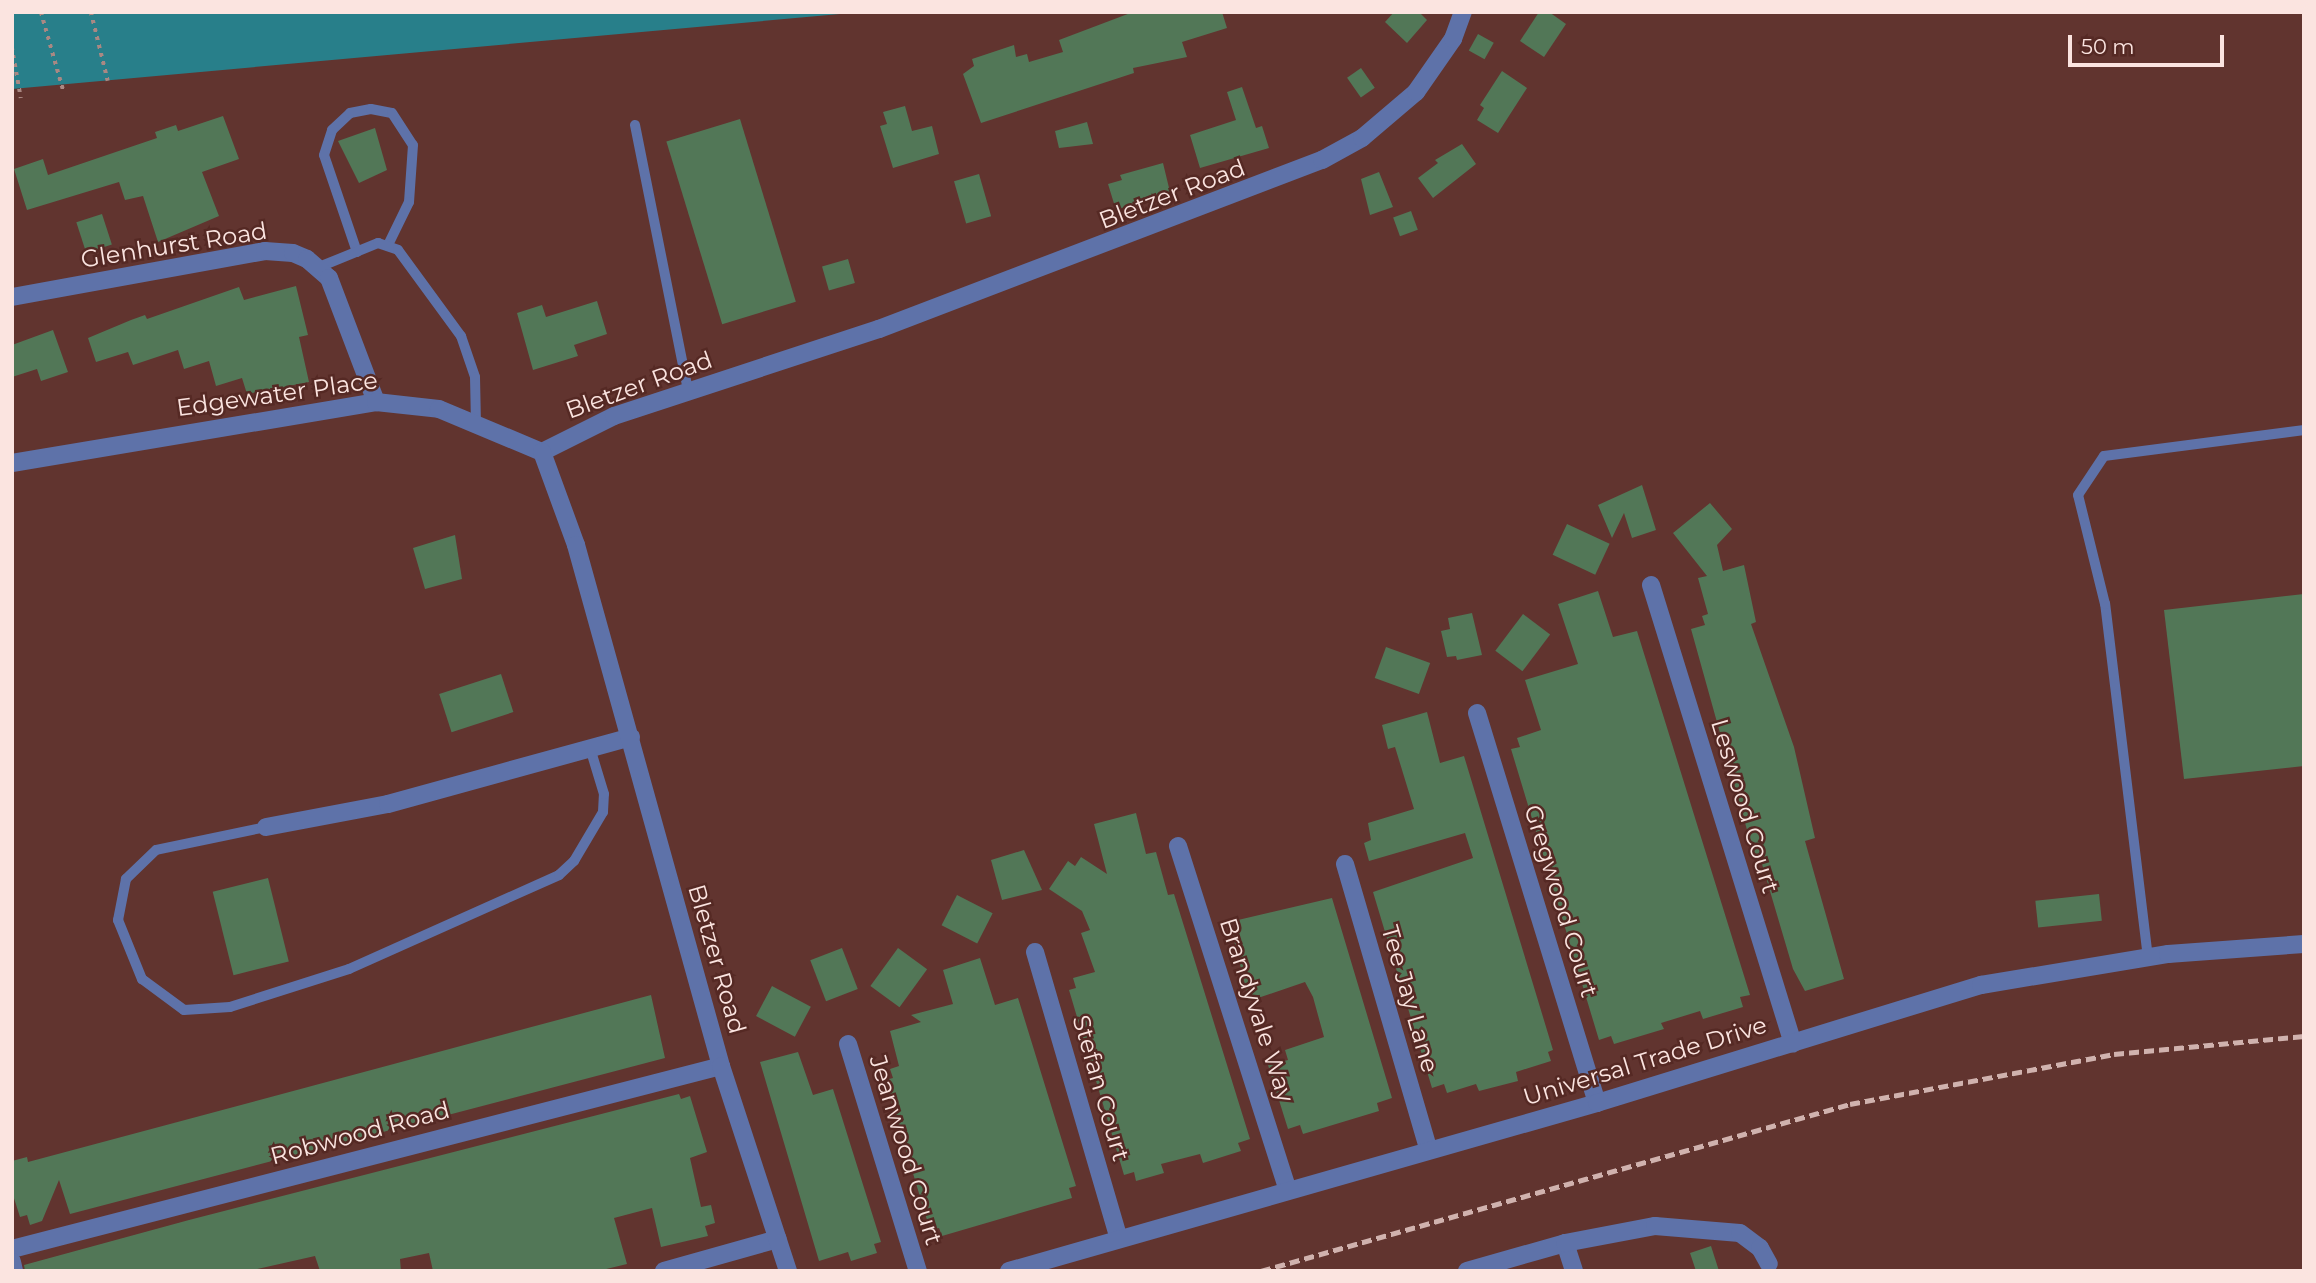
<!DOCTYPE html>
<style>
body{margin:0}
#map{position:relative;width:2316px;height:1283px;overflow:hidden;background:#61342f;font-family:Montserrat,sans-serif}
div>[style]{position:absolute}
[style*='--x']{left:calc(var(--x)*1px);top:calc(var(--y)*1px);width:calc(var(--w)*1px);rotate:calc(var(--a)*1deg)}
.water>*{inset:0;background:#287f8a}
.building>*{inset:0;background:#527757;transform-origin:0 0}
.path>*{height:3.5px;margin-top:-1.75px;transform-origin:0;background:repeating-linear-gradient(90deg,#aa8883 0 3.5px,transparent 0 8.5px)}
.service>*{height:10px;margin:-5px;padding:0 5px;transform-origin:5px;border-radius:5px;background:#5e72a9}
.minor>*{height:18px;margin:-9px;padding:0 9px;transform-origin:9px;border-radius:9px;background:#5e72a9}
.tertiary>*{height:18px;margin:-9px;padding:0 9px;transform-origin:9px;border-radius:9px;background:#5e72a9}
.rail>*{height:5px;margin-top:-2.5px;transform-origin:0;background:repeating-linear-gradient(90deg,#d0b2ae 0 10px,transparent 0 15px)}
span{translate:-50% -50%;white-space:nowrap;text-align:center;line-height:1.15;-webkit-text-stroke:5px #552924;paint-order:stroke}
.street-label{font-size:24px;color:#fbe4e0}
.frame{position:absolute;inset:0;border:14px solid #fbe4e0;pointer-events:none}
.scale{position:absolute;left:2068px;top:35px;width:156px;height:32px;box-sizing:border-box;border:4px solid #fbe4e0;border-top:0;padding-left:9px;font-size:21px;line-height:24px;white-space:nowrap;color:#fbe4e0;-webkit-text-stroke:5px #552924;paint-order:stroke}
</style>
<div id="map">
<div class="water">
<div style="clip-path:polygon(12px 12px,862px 12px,12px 89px)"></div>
</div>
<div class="building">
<div style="clip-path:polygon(1133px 12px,1222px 12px,1227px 28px,1182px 42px,1187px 57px,1133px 68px,1134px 73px,981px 123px,963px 74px,974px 66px,972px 59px,1014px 45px,1016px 57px,1027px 54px,1029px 62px,1063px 52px,1059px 40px)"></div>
<div style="clip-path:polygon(1394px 12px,1419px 12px,1427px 20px,1407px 43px,1385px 22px)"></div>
<div style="clip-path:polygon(1539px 12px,1549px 12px,1566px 24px,1544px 57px,1520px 41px)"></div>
<div style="left:1478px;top:34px;width:18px;height:19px;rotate:29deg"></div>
<div style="left:1361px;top:68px;width:24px;height:17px;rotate:55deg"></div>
<div style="clip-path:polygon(1502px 71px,1527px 88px,1498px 133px,1477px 120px,1484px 108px,1480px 105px)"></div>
<div style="clip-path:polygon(1242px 87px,1256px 128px,1262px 126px,1269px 148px,1200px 168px,1190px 135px,1236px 120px,1227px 92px)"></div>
<div style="clip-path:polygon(905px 106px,912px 131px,932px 126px,939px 154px,893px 168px,880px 126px,887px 124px,883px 112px)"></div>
<div style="clip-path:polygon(223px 116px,239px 159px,202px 172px,219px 216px,158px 242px,143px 196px,125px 200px,119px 182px,27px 210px,14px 169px,43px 159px,48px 175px,157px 138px,155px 132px,176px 125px,178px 131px)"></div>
<div style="left:740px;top:119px;width:191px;height:77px;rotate:73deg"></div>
<div style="clip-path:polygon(1087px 122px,1093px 144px,1059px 148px,1055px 131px)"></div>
<div style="clip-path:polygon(375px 128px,387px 170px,359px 183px,338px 141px)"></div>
<div style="clip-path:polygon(1462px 144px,1476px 164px,1433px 198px,1418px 178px,1438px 163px,1435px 160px)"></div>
<div style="clip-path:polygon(1163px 163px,1170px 192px,1116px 210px,1108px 184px,1122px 180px,1120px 175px)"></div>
<div style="clip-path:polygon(1379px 172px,1393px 207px,1370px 215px,1361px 179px)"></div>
<div style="left:979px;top:174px;width:44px;height:26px;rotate:74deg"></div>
<div style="left:1411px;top:211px;width:20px;height:19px;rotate:70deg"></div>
<div style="left:102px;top:214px;width:32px;height:27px;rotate:72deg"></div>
<div style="left:848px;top:259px;width:25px;height:27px;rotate:74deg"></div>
<div style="clip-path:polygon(296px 286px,308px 335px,299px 337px,309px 382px,247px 394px,242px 378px,216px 386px,209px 361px,184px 369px,178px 350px,133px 365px,128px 352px,96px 362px,88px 338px,131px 320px,145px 315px,147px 319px,239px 287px,244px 300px)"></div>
<div style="clip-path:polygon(597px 301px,607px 334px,574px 345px,578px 356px,533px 370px,517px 313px,542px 305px,546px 317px)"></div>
<div style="clip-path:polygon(53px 330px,68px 372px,41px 381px,37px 369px,12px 377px,12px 345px)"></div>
<div style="clip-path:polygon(1642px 485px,1656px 530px,1632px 538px,1624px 513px,1612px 538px,1598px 505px)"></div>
<div style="clip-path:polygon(1710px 503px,1732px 529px,1717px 545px,1723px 571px,1744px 565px,1756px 622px,1751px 624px,1794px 747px,1815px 838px,1805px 841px,1844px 979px,1805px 991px,1793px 969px,1759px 854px,1754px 855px,1691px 629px,1705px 625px,1702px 616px,1708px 614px,1698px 578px,1707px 576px,1673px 533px)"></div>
<div style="left:1567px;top:524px;width:47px;height:34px;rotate:25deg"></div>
<div style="clip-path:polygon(455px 535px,462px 579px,425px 589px,413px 548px)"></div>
<div style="clip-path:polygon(1598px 591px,1613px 637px,1637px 631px,1750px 995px,1740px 997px,1743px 1007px,1703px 1019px,1700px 1011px,1661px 1023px,1664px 1029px,1614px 1044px,1611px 1036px,1599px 1040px,1511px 749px,1520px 747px,1517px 738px,1541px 730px,1525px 680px,1578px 664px,1558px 604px)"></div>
<div style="clip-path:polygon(2304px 594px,2304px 766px,2184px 779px,2164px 610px)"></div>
<div style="clip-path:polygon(1472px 613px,1482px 655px,1457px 660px,1456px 656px,1447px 657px,1441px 631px,1450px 629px,1448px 618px)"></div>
<div style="left:1523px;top:614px;width:34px;height:46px;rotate:37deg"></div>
<div style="left:1386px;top:647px;width:47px;height:33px;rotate:20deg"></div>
<div style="left:501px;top:674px;width:40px;height:65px;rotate:72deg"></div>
<div style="clip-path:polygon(1427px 712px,1440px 763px,1464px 756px,1553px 1050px,1548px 1052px,1551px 1061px,1516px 1072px,1518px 1081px,1479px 1091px,1476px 1084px,1447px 1093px,1444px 1084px,1432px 1088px,1373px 892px,1473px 858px,1465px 833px,1369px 861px,1364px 843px,1371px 840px,1368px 823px,1414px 809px,1395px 747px,1388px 749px,1382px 725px)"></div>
<div style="clip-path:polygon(1136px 813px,1146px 854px,1156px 852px,1168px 895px,1174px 894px,1250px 1139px,1238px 1143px,1241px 1151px,1203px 1163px,1200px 1154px,1161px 1164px,1164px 1173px,1136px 1181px,1134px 1172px,1124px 1175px,1069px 990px,1076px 988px,1073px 978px,1095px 972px,1081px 933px,1090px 930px,1082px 911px,1049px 889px,1068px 861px,1075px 866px,1081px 857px,1107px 874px,1094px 824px)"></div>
<div style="clip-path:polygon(1024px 850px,1042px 890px,1002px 900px,991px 860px)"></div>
<div style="left:268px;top:878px;width:86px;height:57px;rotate:76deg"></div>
<div style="left:2099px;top:894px;width:27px;height:64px;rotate:84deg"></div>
<div style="left:957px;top:895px;width:40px;height:34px;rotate:27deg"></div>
<div style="clip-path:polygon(1332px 898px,1392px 1098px,1377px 1103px,1379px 1111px,1303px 1134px,1300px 1125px,1288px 1129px,1268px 1065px,1288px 1060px,1285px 1050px,1324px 1037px,1313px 997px,1305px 982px,1249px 1001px,1232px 932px,1241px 929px,1238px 920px)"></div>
<div style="left:842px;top:948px;width:44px;height:34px;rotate:69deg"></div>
<div style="left:898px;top:948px;width:36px;height:47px;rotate:36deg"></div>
<div style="clip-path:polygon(980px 958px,995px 1005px,1018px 998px,1076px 1186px,1069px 1188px,1072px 1198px,942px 1236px,939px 1228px,930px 1230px,885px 1080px,893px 1078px,890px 1069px,899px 1066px,890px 1031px,921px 1022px,911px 1015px,953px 1004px,943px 970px)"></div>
<div style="left:772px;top:986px;width:44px;height:34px;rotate:28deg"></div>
<div style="clip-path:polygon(651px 995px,665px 1058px,70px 1214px,59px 1180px,42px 1221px,30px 1225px,27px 1215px,20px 1217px,12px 1192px,12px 1161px,27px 1157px,28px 1162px)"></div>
<div style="clip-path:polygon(798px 1052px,813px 1095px,833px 1089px,881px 1242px,874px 1244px,877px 1253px,851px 1261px,848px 1252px,819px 1261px,760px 1062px)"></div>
<div style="clip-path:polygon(679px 1094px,681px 1099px,690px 1096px,707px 1152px,690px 1158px,701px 1207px,711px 1205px,715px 1223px,705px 1226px,708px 1236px,661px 1247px,652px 1208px,614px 1218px,627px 1264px,598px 1271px,433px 1271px,429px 1253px,400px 1259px,401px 1271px,320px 1271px,315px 1256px,249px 1271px,25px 1271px,24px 1265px,189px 1220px)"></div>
<div style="clip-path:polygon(1711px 1246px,1719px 1271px,1696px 1271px,1690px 1253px)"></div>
</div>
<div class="path">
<div style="--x:41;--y:12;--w:84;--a:74.1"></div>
<div style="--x:91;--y:12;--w:71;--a:76.2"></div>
<div style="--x:12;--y:47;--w:52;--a:80"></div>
</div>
<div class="service">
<div style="--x:635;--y:125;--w:271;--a:78.7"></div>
<div style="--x:357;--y:252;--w:102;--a:-108.8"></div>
<div style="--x:324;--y:155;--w:26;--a:-72"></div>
<div style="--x:332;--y:130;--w:25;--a:-43"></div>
<div style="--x:350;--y:113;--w:21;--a:-11"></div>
<div style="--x:371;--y:109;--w:21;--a:11"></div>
<div style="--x:392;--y:113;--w:38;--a:57"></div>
<div style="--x:413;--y:145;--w:57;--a:94"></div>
<div style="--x:409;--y:202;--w:48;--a:116"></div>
<div style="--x:319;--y:267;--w:64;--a:-22.1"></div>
<div style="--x:378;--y:243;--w:21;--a:19"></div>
<div style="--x:398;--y:250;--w:107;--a:53.8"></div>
<div style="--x:461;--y:336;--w:43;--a:71.1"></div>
<div style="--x:475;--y:377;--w:47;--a:88.8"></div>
<div style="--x:266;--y:827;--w:112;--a:168.2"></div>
<div style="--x:156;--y:850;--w:42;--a:136"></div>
<div style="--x:126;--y:879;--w:42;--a:101"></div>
<div style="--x:118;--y:920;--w:64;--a:67.9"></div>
<div style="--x:142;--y:979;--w:52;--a:36.4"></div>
<div style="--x:184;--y:1010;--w:46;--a:-3.7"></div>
<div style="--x:230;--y:1007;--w:125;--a:-17.7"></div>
<div style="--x:349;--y:969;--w:230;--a:-24.1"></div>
<div style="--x:559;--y:875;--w:21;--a:-43"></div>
<div style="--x:574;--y:861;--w:57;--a:-59.4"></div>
<div style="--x:603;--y:812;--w:18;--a:-87"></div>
<div style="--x:604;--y:794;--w:48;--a:-106.9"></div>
<div style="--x:2148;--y:958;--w:357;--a:-96.9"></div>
<div style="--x:2105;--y:604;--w:112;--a:-103.9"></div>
<div style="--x:2078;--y:495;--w:47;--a:-56.3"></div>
<div style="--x:2104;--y:456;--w:202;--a:-7.4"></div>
</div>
<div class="minor">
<div style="--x:12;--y:297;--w:257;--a:-10.3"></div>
<div style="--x:265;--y:251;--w:28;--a:4"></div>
<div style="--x:293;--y:253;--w:15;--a:23"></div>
<div style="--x:307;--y:259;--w:29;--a:41"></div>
<div style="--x:329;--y:278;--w:133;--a:69.2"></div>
<div style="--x:542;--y:452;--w:80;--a:-26.6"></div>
<div style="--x:614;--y:416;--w:279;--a:-18.2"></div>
<div style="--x:879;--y:329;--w:474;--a:-20.9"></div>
<div style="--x:1322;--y:160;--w:46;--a:-28.8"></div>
<div style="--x:1362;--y:138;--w:71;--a:-40.4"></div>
<div style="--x:1416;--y:92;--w:65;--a:-55.1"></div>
<div style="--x:1453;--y:39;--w:29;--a:-70"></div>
<div style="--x:1651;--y:585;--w:480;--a:72.8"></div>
<div style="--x:1477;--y:713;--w:408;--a:72.9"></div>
<div style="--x:266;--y:827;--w:124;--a:-10.7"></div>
<div style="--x:388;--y:804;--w:252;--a:-15.4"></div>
<div style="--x:1178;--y:846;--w:361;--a:72.3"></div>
<div style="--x:1345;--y:864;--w:296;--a:73.7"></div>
<div style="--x:1035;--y:952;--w:299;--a:73.7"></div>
<div style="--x:848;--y:1044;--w:238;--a:72.9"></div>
<div style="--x:1565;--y:1243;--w:29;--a:72"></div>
<div style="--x:12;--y:1249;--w:732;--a:-14.47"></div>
<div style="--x:12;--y:1262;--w:9;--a:77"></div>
<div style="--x:664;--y:1271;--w:118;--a:-15.7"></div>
<div style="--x:1467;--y:1271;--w:102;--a:-15.9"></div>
<div style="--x:1565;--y:1243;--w:92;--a:-10.7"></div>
<div style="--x:1655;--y:1226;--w:85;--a:4.7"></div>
<div style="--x:1740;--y:1233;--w:25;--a:37"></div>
<div style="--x:1760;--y:1248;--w:18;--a:61"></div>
</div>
<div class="tertiary">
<div style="--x:12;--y:463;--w:369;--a:-9.5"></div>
<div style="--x:376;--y:402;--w:63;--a:6.3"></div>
<div style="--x:439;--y:409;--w:112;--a:22.7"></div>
<div style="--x:542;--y:452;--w:99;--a:69.9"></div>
<div style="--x:576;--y:545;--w:541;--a:74.45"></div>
<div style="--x:721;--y:1066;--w:216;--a:71.9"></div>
<div style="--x:1009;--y:1271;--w:612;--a:-15.95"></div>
<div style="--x:1597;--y:1103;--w:402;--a:-17.1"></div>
<div style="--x:1981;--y:985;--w:190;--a:-9.4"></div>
<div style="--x:2168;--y:954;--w:136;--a:-4.2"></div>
</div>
<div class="rail">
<div style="--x:1261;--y:1271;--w:612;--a:-15.83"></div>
<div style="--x:1850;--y:1104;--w:269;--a:-10.7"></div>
<div style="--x:2114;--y:1054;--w:191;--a:-5.4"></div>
</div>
<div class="street-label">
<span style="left:1172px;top:194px;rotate:-21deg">Bletzer Road</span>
<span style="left:174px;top:245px;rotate:-9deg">Glenhurst Road</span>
<span style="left:639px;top:385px;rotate:-20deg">Bletzer Road</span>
<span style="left:277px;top:394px;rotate:-8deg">Edgewater Place</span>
<span style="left:1745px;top:806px;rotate:73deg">Leswood Court</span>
<span style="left:1561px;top:901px;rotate:73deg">Gregwood Court</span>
<span style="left:717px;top:959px;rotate:74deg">Bletzer Road</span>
<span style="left:1410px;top:999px;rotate:74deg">Tee Jay Lane</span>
<span style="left:1257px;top:1010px;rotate:72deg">Brandyvale Way</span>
<span style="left:1645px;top:1061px;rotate:-17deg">Universal Trade Drive</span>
<span style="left:1101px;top:1088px;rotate:74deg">Stefan Court</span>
<span style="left:360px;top:1133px;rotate:-15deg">Robwood Road</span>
<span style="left:906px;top:1150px;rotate:73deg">Jeanwood Court</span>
</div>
<div class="frame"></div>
<div class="scale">50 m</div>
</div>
